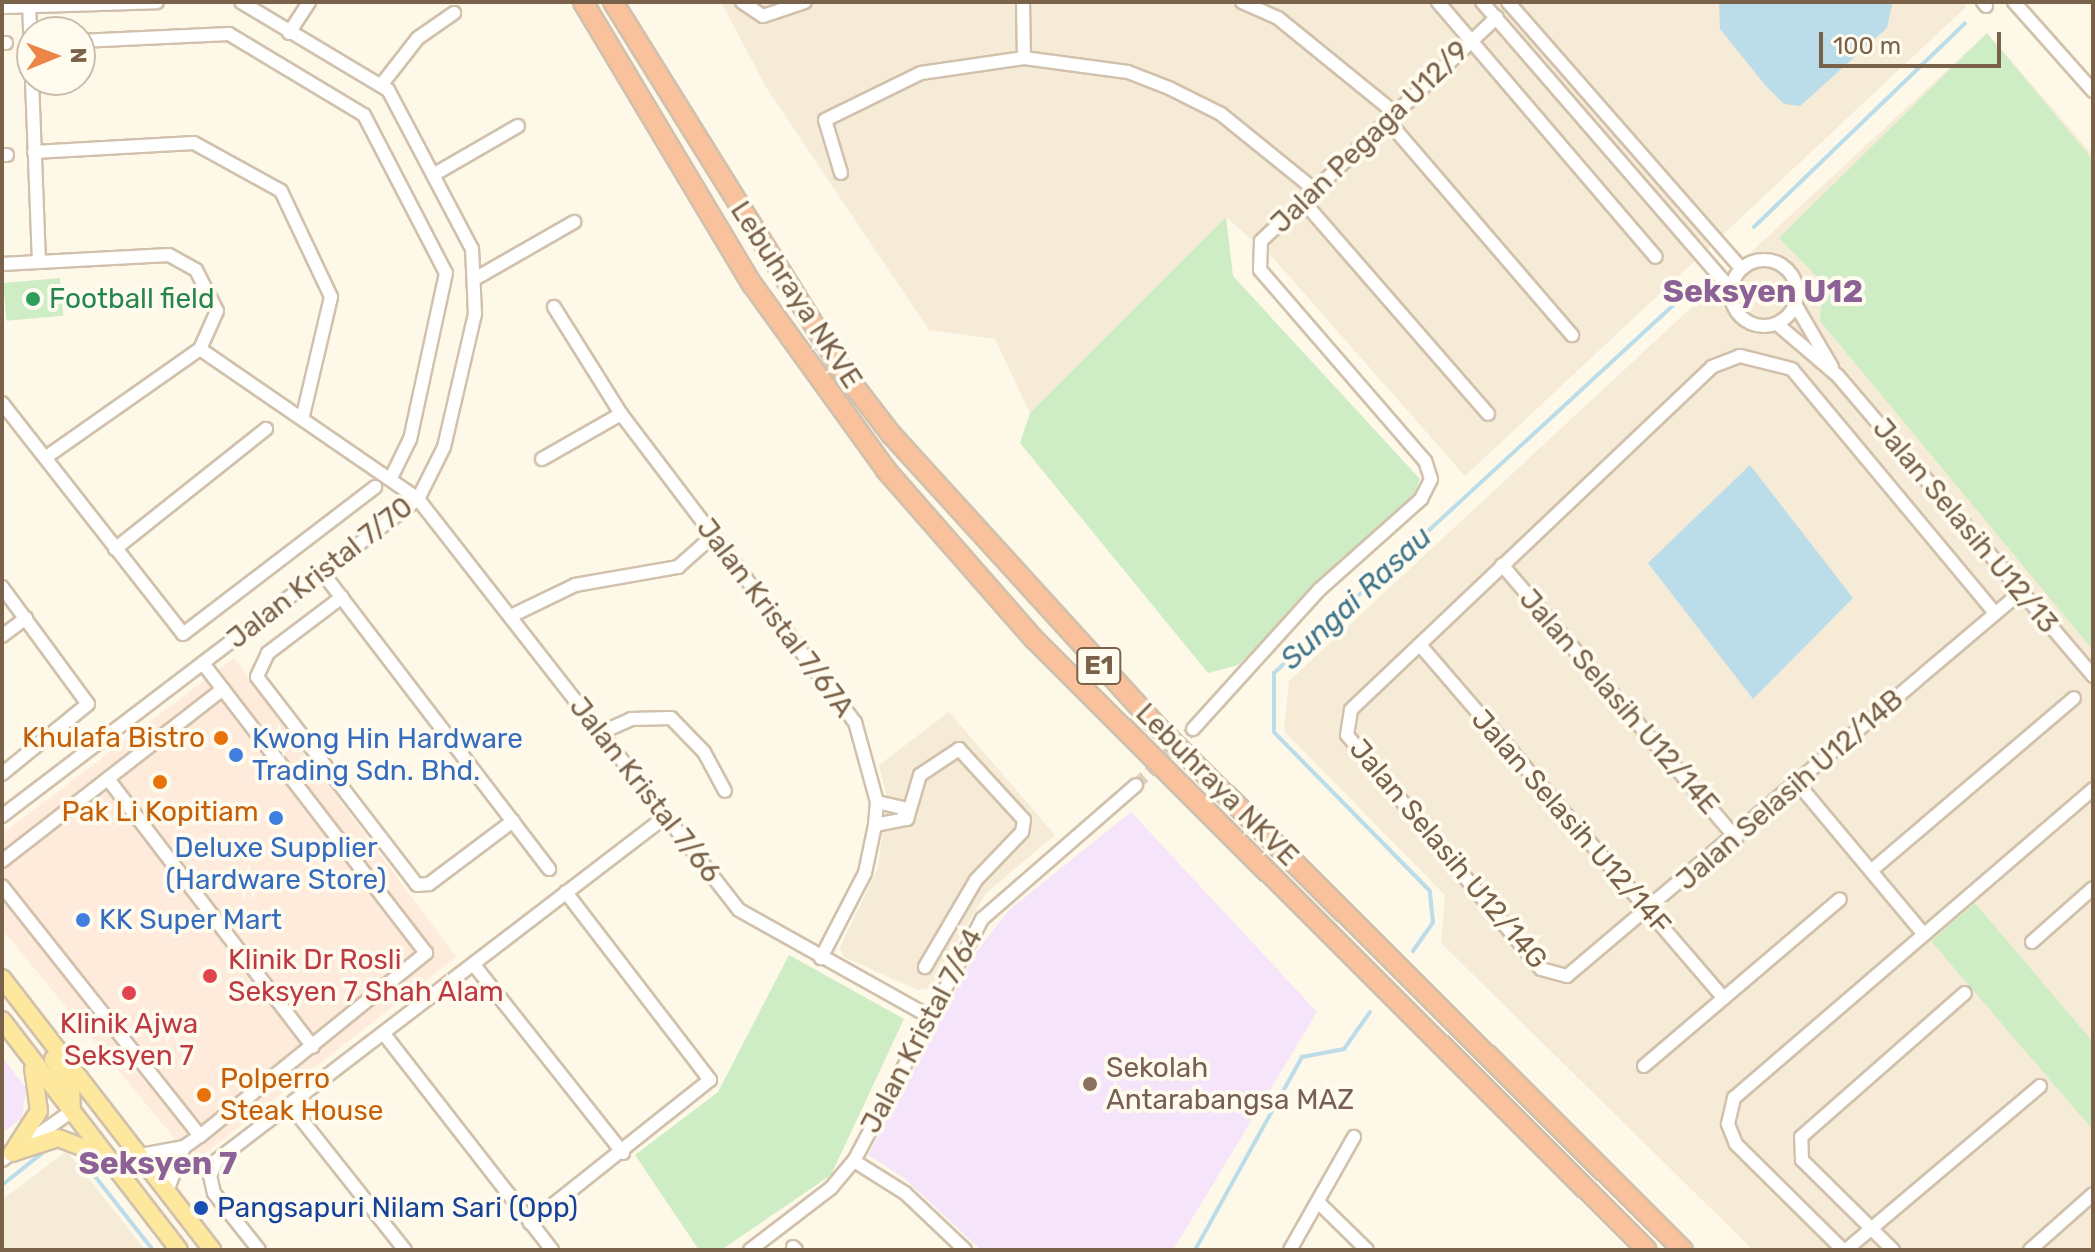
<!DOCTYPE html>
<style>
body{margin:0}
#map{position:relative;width:2095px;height:1252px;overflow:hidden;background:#fdf8e8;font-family:Rubik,sans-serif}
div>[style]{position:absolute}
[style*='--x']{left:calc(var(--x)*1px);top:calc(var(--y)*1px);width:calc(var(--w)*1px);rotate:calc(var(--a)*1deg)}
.residential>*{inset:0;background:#f6ebd6}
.commercial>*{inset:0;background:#feebdb}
.education>*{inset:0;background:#f5e4fa}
.green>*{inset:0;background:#cfedc5;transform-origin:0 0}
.water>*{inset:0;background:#bbdce9}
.stream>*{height:4px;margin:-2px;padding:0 2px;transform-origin:2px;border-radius:2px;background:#bbdce9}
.minor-tunnel>*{height:12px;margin-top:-6px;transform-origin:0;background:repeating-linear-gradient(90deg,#dcd2c0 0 12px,transparent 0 18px)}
.roads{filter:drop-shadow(2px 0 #d1c1ac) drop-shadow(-2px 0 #d1c1ac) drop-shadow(0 2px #d1c1ac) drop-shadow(0 -2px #d1c1ac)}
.minor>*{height:12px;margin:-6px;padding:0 6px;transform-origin:6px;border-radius:6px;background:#fff}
.minor>.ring{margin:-6px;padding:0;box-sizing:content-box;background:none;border:12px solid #fff;border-radius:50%}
.major>*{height:16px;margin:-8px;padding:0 8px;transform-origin:8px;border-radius:8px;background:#fee89e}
.highway>*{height:18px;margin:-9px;padding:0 9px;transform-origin:9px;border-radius:9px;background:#fac29c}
.dots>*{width:22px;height:22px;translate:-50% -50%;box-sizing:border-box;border:4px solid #fffbef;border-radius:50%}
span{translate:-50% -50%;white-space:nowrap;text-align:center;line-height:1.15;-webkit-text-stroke:8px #fffbef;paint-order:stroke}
.shield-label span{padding:2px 6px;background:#fffbef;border:2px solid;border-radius:6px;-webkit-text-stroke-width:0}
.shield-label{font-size:26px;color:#7a624a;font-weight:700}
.street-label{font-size:28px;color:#7a624a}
.leisure-label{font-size:28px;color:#27864d}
.left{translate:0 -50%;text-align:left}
.food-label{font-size:28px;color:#c56008}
.right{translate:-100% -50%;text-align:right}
.shop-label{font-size:28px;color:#366cbe}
.health-label{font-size:28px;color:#be3a42}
.education-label{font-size:28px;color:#785e54}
.transit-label{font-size:28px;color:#164399}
.water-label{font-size:30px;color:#41778e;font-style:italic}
.quarter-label{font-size:32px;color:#8c6296;font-weight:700}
.frame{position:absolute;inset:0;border:4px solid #7a624a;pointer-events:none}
.north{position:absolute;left:16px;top:16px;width:80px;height:80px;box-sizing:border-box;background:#fffbef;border:2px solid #cabead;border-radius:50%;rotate:89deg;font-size:22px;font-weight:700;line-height:32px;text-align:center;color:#7a624a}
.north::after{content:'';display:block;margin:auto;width:28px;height:36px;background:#ed8448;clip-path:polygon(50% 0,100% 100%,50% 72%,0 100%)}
.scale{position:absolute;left:1819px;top:32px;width:182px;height:36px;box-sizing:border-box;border:4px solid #7a624a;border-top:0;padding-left:10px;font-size:24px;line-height:28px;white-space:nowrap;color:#7a624a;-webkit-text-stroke:6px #fffbef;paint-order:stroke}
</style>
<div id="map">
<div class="residential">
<div style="clip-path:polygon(721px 2px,1962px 2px,1966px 7px,1465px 476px,1274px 259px,1226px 217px,1030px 413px,995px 339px,929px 330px,767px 89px)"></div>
<div style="clip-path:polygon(1987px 33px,2093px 155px,2093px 1250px,1753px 1250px,1441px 943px,1445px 895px,1284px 731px,1289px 681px)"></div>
<div style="clip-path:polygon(949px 712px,1055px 835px,986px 893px,930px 988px,918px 990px,844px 957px,840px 947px,878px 868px,887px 798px,879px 765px)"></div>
<div style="clip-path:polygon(67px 1151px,145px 1250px,2px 1250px,2px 1200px)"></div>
</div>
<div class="commercial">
<div style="clip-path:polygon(234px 658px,456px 957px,194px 1162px,2px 929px,2px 834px)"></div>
</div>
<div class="education">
<div style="clip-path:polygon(1131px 812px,1317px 1012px,1173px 1250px,981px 1250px,903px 1177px,868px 1155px,975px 954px,1008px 911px)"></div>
<div style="clip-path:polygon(2px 1057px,26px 1088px,22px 1118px,2px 1133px)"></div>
</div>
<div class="green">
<div style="clip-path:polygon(1987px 33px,2093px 160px,2093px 650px,1820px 321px,1822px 282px,1779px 238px)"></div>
<div style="clip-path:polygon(1226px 217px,1233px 276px,1420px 479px,1415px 493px,1238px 665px,1208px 673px,1020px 443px,1030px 413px)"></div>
<div style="left:60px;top:278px;width:38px;height:57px;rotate:85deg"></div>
<div style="clip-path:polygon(1975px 903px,2093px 1042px,2093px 1130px,1931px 941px)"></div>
<div style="clip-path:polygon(789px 955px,904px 1019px,831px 1175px,721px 1250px,699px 1250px,635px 1155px,718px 1092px)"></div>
</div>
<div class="water">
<div style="clip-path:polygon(1719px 2px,1891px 2px,1892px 5px,1887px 28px,1800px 106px,1784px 104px,1765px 85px,1720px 29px)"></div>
<div style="clip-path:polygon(1750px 465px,1853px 598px,1753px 699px,1648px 563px)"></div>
</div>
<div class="stream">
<div style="--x:1754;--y:227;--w:293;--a:-44"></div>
<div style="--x:1413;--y:951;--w:35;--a:-55"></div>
<div style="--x:1433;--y:922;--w:31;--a:-96"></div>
<div style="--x:1430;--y:891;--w:223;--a:-134.5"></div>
<div style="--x:1274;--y:732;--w:59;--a:-90"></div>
<div style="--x:1274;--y:673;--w:570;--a:-42.65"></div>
<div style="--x:75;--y:1151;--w:126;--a:51.8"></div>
<div style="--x:2;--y:1185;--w:61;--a:-38.4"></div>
<div style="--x:1195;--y:1250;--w:221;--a:-61"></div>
<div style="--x:1302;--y:1057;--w:43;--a:-10.8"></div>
<div style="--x:1344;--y:1049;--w:45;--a:-54.9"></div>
</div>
<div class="minor-tunnel">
<div style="--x:1136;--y:785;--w:80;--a:-44.5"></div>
</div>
<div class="roads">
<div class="minor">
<div style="--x:29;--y:2;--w:258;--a:87.8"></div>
<div style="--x:742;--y:2;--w:25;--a:34"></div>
<div style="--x:763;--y:16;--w:44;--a:-18.4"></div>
<div style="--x:1023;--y:2;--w:56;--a:89"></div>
<div style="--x:1242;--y:2;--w:39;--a:24"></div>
<div style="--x:1278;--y:18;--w:151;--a:39.1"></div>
<div style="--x:1438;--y:2;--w:335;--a:49.5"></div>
<div style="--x:1482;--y:2;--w:379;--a:49.1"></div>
<div style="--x:1508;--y:2;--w:354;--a:48.8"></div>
<div style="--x:1983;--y:2;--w:5;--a:53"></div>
<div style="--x:2014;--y:2;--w:119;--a:48.4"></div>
<div style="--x:2;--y:7;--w:155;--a:-1.8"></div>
<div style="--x:289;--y:33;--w:37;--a:-57"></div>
<div style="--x:80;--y:41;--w:149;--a:-2.7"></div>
<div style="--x:229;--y:34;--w:157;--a:31"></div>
<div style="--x:364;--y:115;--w:178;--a:62.6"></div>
<div style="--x:446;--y:273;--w:170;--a:102.2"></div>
<div style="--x:410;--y:439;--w:43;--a:116"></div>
<div style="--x:2;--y:43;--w:4;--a:0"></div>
<div style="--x:382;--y:84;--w:58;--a:-52"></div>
<div style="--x:418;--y:38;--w:44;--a:-34.8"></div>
<div style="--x:1387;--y:120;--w:284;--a:49.3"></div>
<div style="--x:34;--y:152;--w:160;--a:-3.2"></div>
<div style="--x:194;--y:143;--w:99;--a:28.9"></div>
<div style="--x:281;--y:191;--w:117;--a:64.7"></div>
<div style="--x:331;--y:297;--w:121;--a:103.3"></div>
<div style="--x:2;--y:155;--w:5;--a:0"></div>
<div style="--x:841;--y:173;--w:55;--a:-106.8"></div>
<div style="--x:825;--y:120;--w:107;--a:-26.1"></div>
<div style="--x:921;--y:73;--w:104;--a:-8.3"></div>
<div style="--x:1024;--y:58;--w:105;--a:7.7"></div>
<div style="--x:1128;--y:72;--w:44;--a:21.3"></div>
<div style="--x:1169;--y:88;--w:58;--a:26.6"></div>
<div style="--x:1221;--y:114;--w:121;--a:39"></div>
<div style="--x:433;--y:175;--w:98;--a:-30"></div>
<div style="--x:1303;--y:201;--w:282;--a:49"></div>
<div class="ring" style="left:1731px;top:260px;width:54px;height:54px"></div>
<div style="--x:2;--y:264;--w:167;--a:-3.1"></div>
<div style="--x:169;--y:255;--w:31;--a:29"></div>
<div style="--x:196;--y:270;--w:46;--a:62.9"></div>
<div style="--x:217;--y:311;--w:42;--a:114.1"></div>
<div style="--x:200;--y:349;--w:189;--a:144.9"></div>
<div style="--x:478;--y:277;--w:111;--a:-29.8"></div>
<div style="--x:1795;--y:304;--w:73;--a:59.6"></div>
<div style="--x:554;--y:307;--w:126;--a:57.9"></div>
<div style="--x:621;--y:414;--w:387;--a:52.8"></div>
<div style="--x:855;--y:722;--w:83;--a:74.6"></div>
<div style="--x:877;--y:802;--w:23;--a:95"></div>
<div style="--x:875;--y:825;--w:49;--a:101.8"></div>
<div style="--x:865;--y:873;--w:96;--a:117.4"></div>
<div style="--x:1777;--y:324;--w:80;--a:40.4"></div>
<div style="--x:1838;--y:376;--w:394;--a:49.6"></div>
<div style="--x:200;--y:349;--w:265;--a:34.5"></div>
<div style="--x:418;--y:499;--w:521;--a:52.01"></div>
<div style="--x:739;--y:910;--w:215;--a:29.2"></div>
<div style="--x:2;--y:403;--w:293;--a:51.9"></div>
<div style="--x:183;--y:634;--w:242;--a:-37.4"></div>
<div style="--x:542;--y:459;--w:91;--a:-29.7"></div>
<div style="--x:115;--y:549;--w:193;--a:-38.5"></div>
<div style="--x:1502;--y:565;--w:360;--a:49.4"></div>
<div style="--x:322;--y:572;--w:374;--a:52.6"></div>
<div style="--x:2;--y:587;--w:145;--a:53.7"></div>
<div style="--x:88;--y:704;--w:111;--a:140.9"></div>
<div style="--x:342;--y:597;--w:93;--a:142.9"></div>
<div style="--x:268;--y:653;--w:26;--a:115"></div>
<div style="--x:257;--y:677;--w:262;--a:52.4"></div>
<div style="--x:417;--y:885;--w:12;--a:-5"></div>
<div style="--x:429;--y:884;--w:105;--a:-36.9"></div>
<div style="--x:1995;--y:613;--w:317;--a:-129.8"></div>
<div style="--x:1792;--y:369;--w:54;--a:-166"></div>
<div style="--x:1740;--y:356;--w:30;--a:159"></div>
<div style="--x:1712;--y:367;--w:498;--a:136.5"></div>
<div style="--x:1351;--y:710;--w:25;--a:99"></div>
<div style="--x:1347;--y:735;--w:304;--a:50.3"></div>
<div style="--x:1541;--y:969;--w:27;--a:15"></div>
<div style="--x:1567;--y:976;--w:595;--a:-40.23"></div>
<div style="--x:511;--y:616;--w:71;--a:-25.8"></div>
<div style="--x:575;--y:585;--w:105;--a:-9.9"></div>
<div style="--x:678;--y:567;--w:47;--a:-41.5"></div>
<div style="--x:2;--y:636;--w:30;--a:-37"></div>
<div style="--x:1420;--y:645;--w:466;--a:49.3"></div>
<div style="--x:1193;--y:729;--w:188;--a:-47.8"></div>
<div style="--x:1319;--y:590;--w:137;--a:-41.7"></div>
<div style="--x:1421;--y:499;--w:22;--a:-63"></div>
<div style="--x:1431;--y:479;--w:19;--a:-108"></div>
<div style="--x:1425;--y:461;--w:252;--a:-130.8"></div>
<div style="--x:1260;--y:270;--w:29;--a:-88"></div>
<div style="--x:1261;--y:241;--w:325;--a:-43.5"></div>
<div style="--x:600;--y:733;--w:34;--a:-24"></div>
<div style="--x:631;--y:719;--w:40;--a:-1.4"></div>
<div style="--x:671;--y:718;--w:47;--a:45.9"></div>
<div style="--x:704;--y:752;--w:44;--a:61.7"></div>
<div style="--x:108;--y:779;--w:337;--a:52.6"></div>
<div style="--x:1799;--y:785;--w:192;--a:50.1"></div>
<div style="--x:877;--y:802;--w:26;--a:13"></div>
<div style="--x:902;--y:808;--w:12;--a:66"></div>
<div style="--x:2;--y:816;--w:523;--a:-37.31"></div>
<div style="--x:418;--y:499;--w:58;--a:-63.4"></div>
<div style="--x:444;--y:447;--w:137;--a:-76.9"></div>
<div style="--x:475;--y:314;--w:65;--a:-92.6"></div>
<div style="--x:472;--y:249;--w:180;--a:-117.8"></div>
<div style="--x:388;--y:90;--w:171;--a:-149.1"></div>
<div style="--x:875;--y:825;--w:33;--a:-11"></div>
<div style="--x:907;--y:819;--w:46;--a:-73.5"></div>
<div style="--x:920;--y:775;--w:47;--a:-33.7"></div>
<div style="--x:959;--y:749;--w:96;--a:47.5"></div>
<div style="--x:1024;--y:820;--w:12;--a:99"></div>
<div style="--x:1022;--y:832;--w:66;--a:133.8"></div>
<div style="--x:976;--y:880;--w:101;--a:120.4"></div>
<div style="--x:2;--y:861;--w:280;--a:-37.9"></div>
<div style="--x:1872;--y:870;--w:265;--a:-40.4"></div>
<div style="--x:2;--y:886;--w:319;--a:51.6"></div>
<div style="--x:2032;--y:942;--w:81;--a:-41.5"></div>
<div style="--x:474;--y:965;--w:240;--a:51.6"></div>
<div style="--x:384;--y:1034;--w:274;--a:52.1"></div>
<div style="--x:1644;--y:1066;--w:257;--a:-40.4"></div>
<div style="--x:290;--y:1105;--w:185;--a:51.6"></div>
<div style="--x:141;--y:1155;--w:44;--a:-10.5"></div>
<div style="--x:184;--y:1147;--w:19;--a:-35"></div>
<div style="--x:200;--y:1136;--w:291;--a:-39"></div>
<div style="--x:426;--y:953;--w:366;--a:-127.6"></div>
<div style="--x:2;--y:1160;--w:85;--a:-35"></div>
<div style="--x:854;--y:1161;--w:60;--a:32.1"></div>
<div style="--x:905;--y:1193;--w:83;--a:43.5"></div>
<div style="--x:167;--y:1191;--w:47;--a:-68.9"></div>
<div style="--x:1319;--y:1203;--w:67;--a:44.4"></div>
<div style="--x:530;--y:1223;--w:230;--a:-38.5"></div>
<div style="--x:710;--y:1080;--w:237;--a:-127.5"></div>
<div style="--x:793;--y:1247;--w:4;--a:45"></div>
<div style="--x:259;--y:1250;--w:73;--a:-128.3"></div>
<div style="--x:214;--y:1193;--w:17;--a:-103"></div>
<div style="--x:210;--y:1176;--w:17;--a:-66"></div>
<div style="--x:217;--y:1160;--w:564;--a:-37.44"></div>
<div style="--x:750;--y:1250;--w:102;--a:-37.4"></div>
<div style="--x:831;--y:1188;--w:35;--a:-50"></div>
<div style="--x:854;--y:1161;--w:274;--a:-62.1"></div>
<div style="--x:982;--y:919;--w:204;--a:-41"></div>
<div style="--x:1290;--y:1250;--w:130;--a:-60.5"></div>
<div style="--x:1843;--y:1250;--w:151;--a:-135.3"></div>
<div style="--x:1736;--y:1144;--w:22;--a:-112"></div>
<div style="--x:1728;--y:1124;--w:27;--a:-77"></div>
<div style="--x:1734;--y:1098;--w:474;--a:-40.7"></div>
<div style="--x:1846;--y:1250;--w:254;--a:-40.2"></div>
<div style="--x:1893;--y:1250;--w:128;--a:-135.3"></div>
<div style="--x:1802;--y:1160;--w:23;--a:-92"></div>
<div style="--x:1801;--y:1137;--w:218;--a:-41.3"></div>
<div style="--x:2030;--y:1250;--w:84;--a:-41.6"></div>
</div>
<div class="major">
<div style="--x:2;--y:978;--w:344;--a:52.3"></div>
<div style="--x:2;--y:1020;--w:290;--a:52.4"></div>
<div style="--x:53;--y:1059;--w:32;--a:56"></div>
<div style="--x:71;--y:1086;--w:25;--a:88"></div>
<div style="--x:12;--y:1153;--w:50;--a:-57.3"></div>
<div style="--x:39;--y:1111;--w:43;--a:-97.9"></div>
<div style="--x:12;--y:1153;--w:48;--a:-18.1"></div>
<div style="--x:58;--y:1138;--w:45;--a:20.9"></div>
</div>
<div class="highway">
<div style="--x:583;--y:2;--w:329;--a:59.1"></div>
<div style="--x:752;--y:284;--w:229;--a:54.2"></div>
<div style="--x:886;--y:470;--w:225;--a:48.8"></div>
<div style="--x:1034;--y:639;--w:865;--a:44.91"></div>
<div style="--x:613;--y:2;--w:433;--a:58.1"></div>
<div style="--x:842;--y:370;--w:81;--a:52.6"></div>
<div style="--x:891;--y:434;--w:389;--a:47.7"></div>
<div style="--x:1153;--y:722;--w:748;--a:44.89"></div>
</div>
</div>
<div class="dots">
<div style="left:33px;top:299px;background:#2e9e5b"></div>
<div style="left:221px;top:738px;background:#e8710a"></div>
<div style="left:236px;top:755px;background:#3f7fe0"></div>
<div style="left:160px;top:782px;background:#e8710a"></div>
<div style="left:276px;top:818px;background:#3f7fe0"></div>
<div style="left:83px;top:920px;background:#3f7fe0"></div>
<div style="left:210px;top:976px;background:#e0444e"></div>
<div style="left:129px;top:993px;background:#e0444e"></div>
<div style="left:1090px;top:1084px;background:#8d6e63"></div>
<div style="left:204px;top:1095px;background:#e8710a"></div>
<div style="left:201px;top:1208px;background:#1a4fb4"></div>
</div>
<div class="shield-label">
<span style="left:1099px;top:666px">E1</span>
</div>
<div class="street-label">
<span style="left:1370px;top:137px;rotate:-44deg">Jalan Pegaga U12/9</span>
<span style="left:796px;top:295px;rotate:57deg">Lebuhraya NKVE</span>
<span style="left:1965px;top:526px;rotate:50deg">Jalan Selasih U12/13</span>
<span style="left:320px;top:573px;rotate:-38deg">Jalan Kristal 7/70</span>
<span style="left:775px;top:618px;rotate:53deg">Jalan Kristal 7/67A</span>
<span style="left:1619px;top:702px;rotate:49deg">Jalan Selasih U12/14E</span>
<span style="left:1217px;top:785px;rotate:45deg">Lebuhraya NKVE</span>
<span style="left:645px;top:790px;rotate:52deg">Jalan Kristal 7/66</span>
<span style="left:1790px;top:790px;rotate:-41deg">Jalan Selasih U12/14B</span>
<span style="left:1571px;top:822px;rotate:49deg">Jalan Selasih U12/14F</span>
<span style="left:1448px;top:854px;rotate:50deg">Jalan Selasih U12/14G</span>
<span style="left:922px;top:1031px;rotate:-62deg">Jalan Kristal 7/64</span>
</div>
<div class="leisure-label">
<span class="left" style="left:49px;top:299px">Football field</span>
</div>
<div class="food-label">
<span class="right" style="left:205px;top:738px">Khulafa Bistro</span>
<span style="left:160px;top:812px">Pak Li Kopitiam</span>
<span class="left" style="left:220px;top:1095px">Polperro<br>Steak House</span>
</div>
<div class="shop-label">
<span class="left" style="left:252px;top:755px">Kwong Hin Hardware<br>Trading Sdn. Bhd.</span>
<span style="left:276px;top:864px">Deluxe Supplier<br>(Hardware Store)</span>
<span class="left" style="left:99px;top:920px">KK Super Mart</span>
</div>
<div class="health-label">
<span class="left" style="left:228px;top:976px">Klinik Dr Rosli<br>Seksyen 7 Shah Alam</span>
<span style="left:129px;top:1040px">Klinik Ajwa<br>Seksyen 7</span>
</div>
<div class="education-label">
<span class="left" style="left:1106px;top:1084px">Sekolah<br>Antarabangsa MAZ</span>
</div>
<div class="transit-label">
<span class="left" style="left:217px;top:1208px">Pangsapuri Nilam Sari (Opp)</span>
</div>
<div class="water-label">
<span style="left:1356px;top:598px;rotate:-43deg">Sungai Rasau</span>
</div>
<div class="quarter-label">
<span style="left:1763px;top:291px">Seksyen U12</span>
<span style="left:158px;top:1163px">Seksyen 7</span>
</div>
<div class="frame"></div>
<div class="north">N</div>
<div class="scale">100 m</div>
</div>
